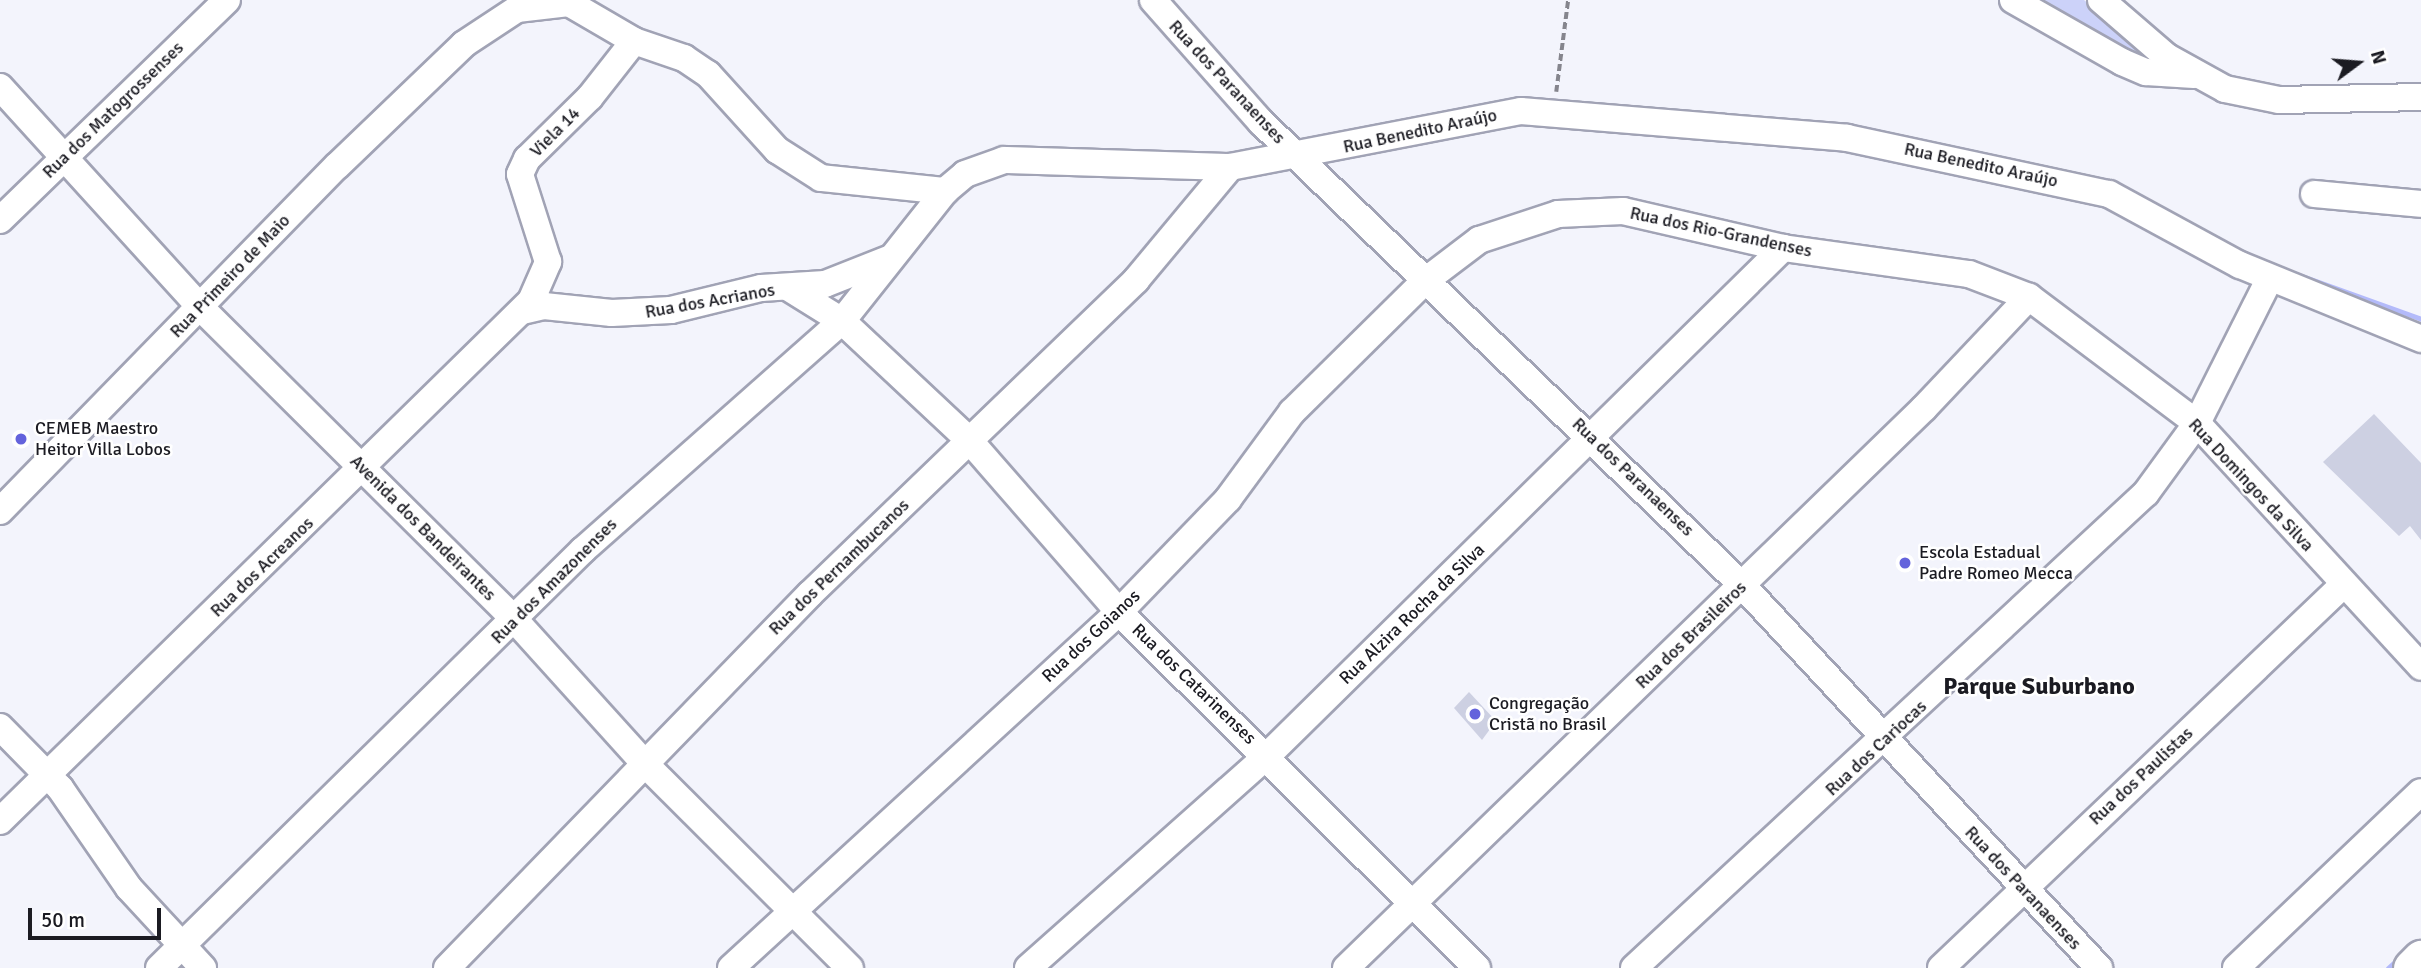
<!DOCTYPE html>
<meta charset="utf-8">
<style>
body{margin:0}
#map{position:relative;width:2421px;height:968px;overflow:hidden;background:#f3f4fc;font-family:Signika,sans-serif}
div>[style]{position:absolute}
[style*='--x']{left:calc(var(--x)*1px);top:calc(var(--y)*1px);width:calc(var(--w)*1px);rotate:calc(var(--a)*1deg)}
.green>*{inset:0;background:#ccd2f9}
.stream>*{height:5px;margin:-2.5px;padding:0 2.5px;transform-origin:2.5px;border-radius:2.5px;background:#b3bafa}
.building>*{inset:0;background:#cdd0e2}
.path>*{height:3.5px;margin-top:-1.75px;transform-origin:0;background:repeating-linear-gradient(90deg,#85858d 0 7px,transparent 0 10.5px)}
.roads{filter:drop-shadow(2px 0 #a1a3b5) drop-shadow(-2px 0 #a1a3b5) drop-shadow(0 2px #a1a3b5) drop-shadow(0 -2px #a1a3b5)}
.minor>*{height:26px;margin:-13px;padding:0 13px;transform-origin:13px;border-radius:13px;background:#fff}
.highway>*{height:37px;margin:-18.5px;padding:0 18.5px;transform-origin:18.5px;border-radius:18.5px;background:#fff}
.dots>*{width:19px;height:19px;translate:-50% -50%;box-sizing:border-box;border:4px solid #fff;border-radius:50%}
span{translate:-50% -50%;white-space:nowrap;text-align:center;line-height:1.15;-webkit-text-stroke:5px #fff;paint-order:stroke}
.street-label{font-size:18px;color:#1b1b22}
.poi-label{font-size:18px;color:#1b1b22}
.left{translate:0 -50%;text-align:left}
.district-label{font-size:24px;color:#1b1b22;font-weight:700}
.north{position:absolute;left:2323px;top:28px;width:70px;height:70px;-webkit-text-stroke:5px #fff;paint-order:stroke;rotate:74deg;font-size:19px;font-weight:700;line-height:28px;text-align:center;color:#1b1b22}
.north::after{content:'';display:block;margin:auto;width:24px;height:32px;background:#1b1b22;clip-path:polygon(50% 0,100% 100%,50% 72%,0 100%)}
.scale{position:absolute;left:28px;top:908px;width:133px;height:32px;box-sizing:border-box;border:4px solid #1b1b22;border-top:0;padding-left:9px;font-size:21px;line-height:24px;white-space:nowrap;color:#1b1b22;-webkit-text-stroke:5px #fff;paint-order:stroke}
</style>
<div id="map">
<div class="green">
<div style="clip-path:polygon(2042px 0,2084px 0,2154px 59px,2126px 59px)"></div>
</div>
<div class="stream">
<div style="--x:2288;--y:271;--w:141;--a:19.8"></div>
<div style="--x:2388;--y:968;--w:15;--a:-42"></div>
</div>
<div class="building">
<div style="clip-path:polygon(2374px 414px,2421px 463px,2421px 540px,2410px 526px,2399px 536px,2323px 462px)"></div>
<div style="clip-path:polygon(1469px 692px,1496px 721px,1482px 740px,1454px 708px)"></div>
</div>
<div class="path">
<div style="--x:1556;--y:92;--w:93;--a:-82.6"></div>
</div>
<div class="roads">
<div class="minor">
<div style="--x:1153;--y:0;--w:163;--a:48.5"></div>
<div style="--x:1261;--y:122;--w:668;--a:43.91"></div>
<div style="--x:1742;--y:585;--w:524;--a:47.01"></div>
<div style="--x:2013;--y:0;--w:125;--a:29.6"></div>
<div style="--x:2122;--y:62;--w:26;--a:23"></div>
<div style="--x:2146;--y:72;--w:48;--a:3.6"></div>
<div style="--x:2101;--y:0;--w:87;--a:40.8"></div>
<div style="--x:2167;--y:57;--w:66;--a:28.9"></div>
<div style="--x:2225;--y:89;--w:55;--a:11.5"></div>
<div style="--x:2279;--y:100;--w:142;--a:-1.2"></div>
<div style="--x:0;--y:87;--w:297;--a:47.7"></div>
<div style="--x:200;--y:307;--w:443;--a:44.8"></div>
<div style="--x:514;--y:619;--w:197;--a:47.9"></div>
<div style="--x:646;--y:765;--w:288;--a:44.9"></div>
<div style="--x:2314;--y:194;--w:107;--a:5.3"></div>
<div style="--x:0;--y:220;--w:316;--a:-44.1"></div>
<div style="--x:789;--y:288;--w:62;--a:31.9"></div>
<div style="--x:842;--y:321;--w:174;--a:43.1"></div>
<div style="--x:969;--y:440;--w:228;--a:48.9"></div>
<div style="--x:1119;--y:612;--w:505;--a:44.84"></div>
<div style="--x:522;--y:311;--w:23;--a:-13"></div>
<div style="--x:544;--y:306;--w:68;--a:5.9"></div>
<div style="--x:612;--y:313;--w:59;--a:-2.9"></div>
<div style="--x:671;--y:310;--w:93;--a:-13.7"></div>
<div style="--x:761;--y:288;--w:64;--a:-3.6"></div>
<div style="--x:825;--y:284;--w:68;--a:-21.6"></div>
<div style="--x:0;--y:511;--w:482;--a:-45.7"></div>
<div style="--x:337;--y:166;--w:176;--a:-43.8"></div>
<div style="--x:464;--y:44;--w:64;--a:-33.4"></div>
<div style="--x:517;--y:9;--w:52;--a:-6.6"></div>
<div style="--x:569;--y:3;--w:75;--a:30.3"></div>
<div style="--x:634;--y:41;--w:53;--a:18.8"></div>
<div style="--x:684;--y:58;--w:29;--a:34"></div>
<div style="--x:708;--y:74;--w:103;--a:47.8"></div>
<div style="--x:777;--y:150;--w:52;--a:32.5"></div>
<div style="--x:821;--y:178;--w:125;--a:6"></div>
<div style="--x:0;--y:727;--w:86;--a:45.5"></div>
<div style="--x:60;--y:788;--w:121;--a:55.4"></div>
<div style="--x:129;--y:888;--w:109;--a:47.2"></div>
<div style="--x:0;--y:821;--w:743;--a:-44.4"></div>
<div style="--x:531;--y:301;--w:43;--a:-66.4"></div>
<div style="--x:548;--y:262;--w:92;--a:-107.7"></div>
<div style="--x:520;--y:174;--w:17;--a:-65"></div>
<div style="--x:527;--y:159;--w:88;--a:-44.5"></div>
<div style="--x:590;--y:97;--w:71;--a:-51.8"></div>
<div style="--x:159;--y:968;--w:595;--a:-44.59"></div>
<div style="--x:583;--y:550;--w:346;--a:-41.5"></div>
<div style="--x:842;--y:321;--w:166;--a:-51.6"></div>
<div style="--x:945;--y:191;--w:26;--a:-40"></div>
<div style="--x:965;--y:174;--w:41;--a:-19.7"></div>
<div style="--x:1004;--y:160;--w:226;--a:1.8"></div>
<div style="--x:1230;--y:167;--w:296;--a:-10.9"></div>
<div style="--x:1521;--y:111;--w:327;--a:4.7"></div>
<div style="--x:1847;--y:138;--w:268;--a:12.1"></div>
<div style="--x:2109;--y:194;--w:149;--a:28.5"></div>
<div style="--x:2240;--y:265;--w:196;--a:22.2"></div>
<div style="--x:447;--y:968;--w:521;--a:-45.86"></div>
<div style="--x:810;--y:594;--w:453;--a:-43.9"></div>
<div style="--x:1136;--y:280;--w:147;--a:-50.2"></div>
<div style="--x:731;--y:968;--w:527;--a:-42.54"></div>
<div style="--x:1119;--y:612;--w:157;--a:-46"></div>
<div style="--x:1228;--y:499;--w:108;--a:-53.7"></div>
<div style="--x:1292;--y:412;--w:187;--a:-44.6"></div>
<div style="--x:1425;--y:281;--w:68;--a:-37.2"></div>
<div style="--x:1479;--y:240;--w:83;--a:-18.2"></div>
<div style="--x:1558;--y:214;--w:65;--a:-2.6"></div>
<div style="--x:1623;--y:211;--w:164;--a:13"></div>
<div style="--x:1783;--y:248;--w:188;--a:8"></div>
<div style="--x:1969;--y:274;--w:64;--a:21"></div>
<div style="--x:2029;--y:297;--w:210;--a:36.9"></div>
<div style="--x:2197;--y:423;--w:331;--a:47.4"></div>
<div style="--x:1028;--y:968;--w:321;--a:-41.6"></div>
<div style="--x:1268;--y:755;--w:723;--a:-44.55"></div>
<div style="--x:1346;--y:968;--w:805;--a:-44.09"></div>
<div style="--x:1924;--y:408;--w:153;--a:-46.6"></div>
<div style="--x:1634;--y:968;--w:698;--a:-42.85"></div>
<div style="--x:2146;--y:493;--w:87;--a:-53.9"></div>
<div style="--x:2197;--y:423;--w:162;--a:-63.3"></div>
<div style="--x:1941;--y:968;--w:555;--a:-43.61"></div>
<div style="--x:2236;--y:968;--w:255;--a:-43.6"></div>
</div>
<div class="highway">
<div style="--x:2412;--y:968;--w:13;--a:-45"></div>
</div>
</div>
<div class="dots">
<div style="left:21px;top:439px;background:#6463dc"></div>
<div style="left:1905px;top:563px;background:#6463dc"></div>
<div style="left:1475px;top:714px;background:#6463dc"></div>
</div>
<div class="street-label">
<span style="left:1227px;top:82px;rotate:47deg">Rua dos Paranaenses</span>
<span style="left:113px;top:110px;rotate:-44deg">Rua dos Matogrossenses</span>
<span style="left:1420px;top:131px;rotate:-12deg">Rua Benedito Araújo</span>
<span style="left:555px;top:132px;rotate:-45deg">Viela 14</span>
<span style="left:1981px;top:165px;rotate:12deg">Rua Benedito Araújo</span>
<span style="left:1721px;top:232px;rotate:12deg">Rua dos Rio-Grandenses</span>
<span style="left:230px;top:276px;rotate:-46deg">Rua Primeiro de Maio</span>
<span style="left:710px;top:301px;rotate:-10deg">Rua dos Acrianos</span>
<span style="left:1633px;top:477px;rotate:44deg">Rua dos Paranaenses</span>
<span style="left:2251px;top:485px;rotate:47deg">Rua Domingos da Silva</span>
<span style="left:423px;top:528px;rotate:45deg">Avenida dos Bandeirantes</span>
<span style="left:262px;top:567px;rotate:-44deg">Rua dos Acreanos</span>
<span style="left:839px;top:567px;rotate:-44deg">Rua dos Pernambucanos</span>
<span style="left:554px;top:581px;rotate:-45deg">Rua dos Amazonenses</span>
<span style="left:1412px;top:614px;rotate:-44deg">Rua Alzira Rocha da Silva</span>
<span style="left:1691px;top:635px;rotate:-44deg">Rua dos Brasileiros</span>
<span style="left:1091px;top:636px;rotate:-43deg">Rua dos Goianos</span>
<span style="left:1194px;top:684px;rotate:44deg">Rua dos Catarinenses</span>
<span style="left:1876px;top:748px;rotate:-43deg">Rua dos Cariocas</span>
<span style="left:2141px;top:776px;rotate:-43deg">Rua dos Paulistas</span>
<span style="left:2023px;top:888px;rotate:47deg">Rua dos Paranaenses</span>
</div>
<div class="poi-label">
<span class="left" style="left:35px;top:439px">CEMEB Maestro<br>Heitor Villa Lobos</span>
<span class="left" style="left:1919px;top:563px">Escola Estadual<br>Padre Romeo Mecca</span>
<span class="left" style="left:1489px;top:714px">Congregação<br>Cristã no Brasil</span>
</div>
<div class="district-label">
<span style="left:2039px;top:687px">Parque Suburbano</span>
</div>
<div class="north">N</div>
<div class="scale">50 m</div>
</div>
